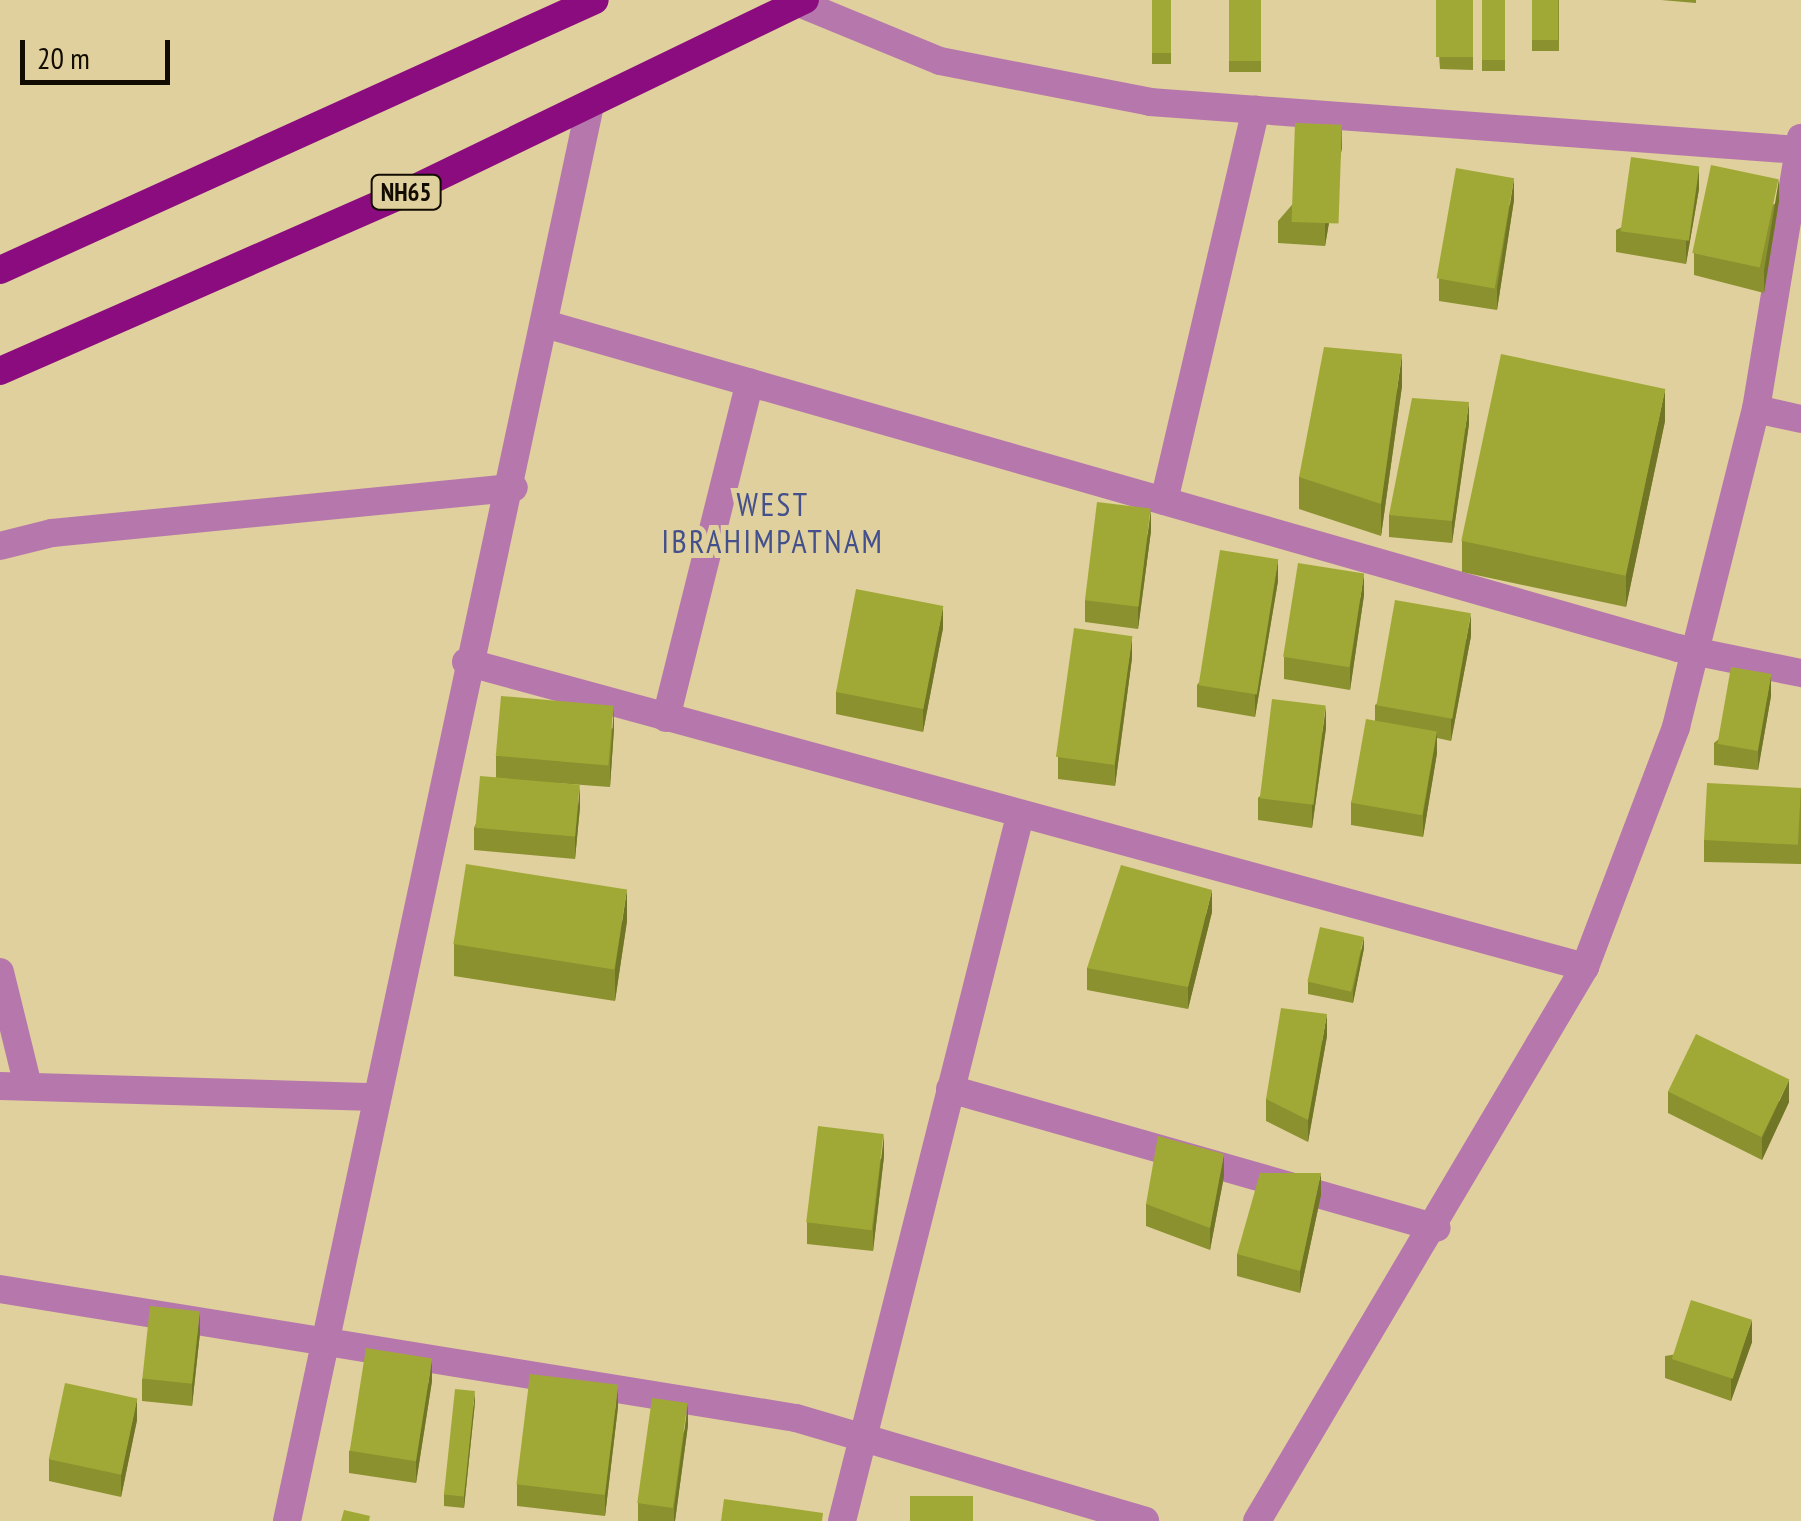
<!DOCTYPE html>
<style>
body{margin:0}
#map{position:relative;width:1801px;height:1521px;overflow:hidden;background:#e0d09d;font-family:"PT Sans Narrow",sans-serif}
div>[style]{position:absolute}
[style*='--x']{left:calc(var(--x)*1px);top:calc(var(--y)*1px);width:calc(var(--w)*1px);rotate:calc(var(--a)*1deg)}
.minor>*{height:28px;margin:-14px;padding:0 14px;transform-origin:14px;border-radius:14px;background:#b678ac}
.trunk>*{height:28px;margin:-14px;padding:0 14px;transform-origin:14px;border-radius:14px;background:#8a0c7e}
.wall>*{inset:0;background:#8a912e;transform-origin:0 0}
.shaded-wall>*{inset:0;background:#717626}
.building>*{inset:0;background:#a1a936;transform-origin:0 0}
span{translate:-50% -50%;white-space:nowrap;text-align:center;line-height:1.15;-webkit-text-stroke:10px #e0d09d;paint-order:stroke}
.shield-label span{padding:2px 8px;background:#e0d09d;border:2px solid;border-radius:8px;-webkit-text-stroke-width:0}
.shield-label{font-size:25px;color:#110b00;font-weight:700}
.quarter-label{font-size:32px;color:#43508c;letter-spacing:2.5px}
.scale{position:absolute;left:20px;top:40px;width:150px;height:45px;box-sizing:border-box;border:5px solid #110b00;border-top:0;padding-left:12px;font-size:30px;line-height:35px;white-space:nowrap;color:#110b00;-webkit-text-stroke:8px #e0d09d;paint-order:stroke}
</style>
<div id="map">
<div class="minor">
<div style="--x:799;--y:3;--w:152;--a:22.4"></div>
<div style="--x:940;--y:61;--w:214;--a:11"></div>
<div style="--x:1150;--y:102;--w:651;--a:4.23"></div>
<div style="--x:545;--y:324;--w:1178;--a:15.96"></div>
<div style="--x:1678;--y:648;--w:126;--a:11.5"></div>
<div style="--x:1756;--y:409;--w:46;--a:12.5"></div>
<div style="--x:1164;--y:501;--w:402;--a:-76.8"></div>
<div style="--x:0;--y:546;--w:54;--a:-14"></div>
<div style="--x:52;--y:533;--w:464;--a:-5.6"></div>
<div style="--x:466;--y:662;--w:1160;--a:15.25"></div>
<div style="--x:666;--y:718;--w:346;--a:-76"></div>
<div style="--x:0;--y:972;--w:117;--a:76.2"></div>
<div style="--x:0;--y:1086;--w:375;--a:1.7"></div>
<div style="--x:950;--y:1089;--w:506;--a:15.93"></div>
<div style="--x:0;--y:1289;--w:806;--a:9.21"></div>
<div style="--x:796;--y:1418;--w:364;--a:16.4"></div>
<div style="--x:287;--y:1521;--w:1448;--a:-77.92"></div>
<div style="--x:842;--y:1521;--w:727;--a:-75.83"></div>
<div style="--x:1257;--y:1521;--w:644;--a:-59.37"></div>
<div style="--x:1585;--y:967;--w:257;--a:-69.2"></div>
<div style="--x:1676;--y:727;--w:328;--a:-75.9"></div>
<div style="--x:1756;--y:409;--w:275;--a:-80.6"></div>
</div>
<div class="trunk">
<div style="--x:0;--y:270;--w:653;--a:-24.41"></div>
<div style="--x:0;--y:371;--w:445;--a:-23.7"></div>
<div style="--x:407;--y:192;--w:442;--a:-25.8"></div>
</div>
<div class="wall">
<div style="left:1152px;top:0;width:19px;height:64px"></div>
<div style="left:1229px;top:0;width:32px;height:72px"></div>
<div style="clip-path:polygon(1473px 0,1473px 70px,1440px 69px,1436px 10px)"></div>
<div style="left:1482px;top:0;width:23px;height:71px"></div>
<div style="left:1532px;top:0;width:27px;height:51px"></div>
<div style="clip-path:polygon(1661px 0,1696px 0,1696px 3px)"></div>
<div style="clip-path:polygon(1342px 147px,1325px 246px,1278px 243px,1278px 221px)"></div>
<div style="clip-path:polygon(1699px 189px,1686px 264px,1616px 252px,1616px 230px)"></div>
<div style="clip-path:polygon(1514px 200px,1497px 310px,1439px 301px,1439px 279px)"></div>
<div style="clip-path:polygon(1779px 201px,1764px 293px,1694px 275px,1694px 253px)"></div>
<div style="clip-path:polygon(1402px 386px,1381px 536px,1299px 509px,1299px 477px)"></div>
<div style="clip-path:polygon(1665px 421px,1626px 607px,1462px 572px,1462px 541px)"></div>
<div style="clip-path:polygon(1469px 424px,1452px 543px,1389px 537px,1389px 515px)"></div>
<div style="clip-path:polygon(1151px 531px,1138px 629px,1085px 622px,1085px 600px)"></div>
<div style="clip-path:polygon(1278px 581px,1255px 717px,1197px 707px,1197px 685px)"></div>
<div style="clip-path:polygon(1364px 595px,1350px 690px,1284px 679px,1284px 657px)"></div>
<div style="clip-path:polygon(943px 628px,923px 732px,836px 714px,836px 692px)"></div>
<div style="clip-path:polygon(1471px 636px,1451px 741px,1437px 738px,1437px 753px,1423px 837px,1351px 825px,1351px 803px,1375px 721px,1375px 705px)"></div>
<div style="clip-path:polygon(1132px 658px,1115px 786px,1058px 779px,1058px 757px)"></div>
<div style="clip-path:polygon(1771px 696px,1758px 770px,1714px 765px,1714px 743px)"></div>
<div style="clip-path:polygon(614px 728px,610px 787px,556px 783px,580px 807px,575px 859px,474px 850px,474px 828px,496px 777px,496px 756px)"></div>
<div style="clip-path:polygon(1326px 728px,1312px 828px,1258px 820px,1258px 798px)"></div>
<div style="clip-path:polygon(1801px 788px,1801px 864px,1704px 862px,1704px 840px)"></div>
<div style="clip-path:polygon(1212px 912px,1188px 1009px,1087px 990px,1087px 968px)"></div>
<div style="clip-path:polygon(627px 921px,615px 1001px,454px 976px,454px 944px)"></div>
<div style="clip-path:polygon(1364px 948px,1353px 1003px,1308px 994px,1308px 982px)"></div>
<div style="clip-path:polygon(1327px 1036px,1308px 1142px,1266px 1121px,1266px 1099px)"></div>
<div style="clip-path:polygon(1668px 1091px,1789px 1102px,1762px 1160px,1668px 1113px)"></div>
<div style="clip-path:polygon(884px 1156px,873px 1251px,807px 1244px,807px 1222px)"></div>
<div style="clip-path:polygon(1224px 1176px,1210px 1250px,1146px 1226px,1146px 1204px)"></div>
<div style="clip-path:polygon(1321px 1195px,1300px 1293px,1237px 1276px,1237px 1254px)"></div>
<div style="clip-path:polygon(200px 1333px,192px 1406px,142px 1401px,142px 1379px)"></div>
<div style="clip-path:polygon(1752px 1342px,1731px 1401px,1665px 1378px,1665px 1356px)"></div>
<div style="clip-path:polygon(432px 1381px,416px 1483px,349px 1473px,349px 1451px)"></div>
<div style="clip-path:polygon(475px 1402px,464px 1508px,444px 1506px,444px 1494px)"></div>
<div style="clip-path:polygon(618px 1407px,605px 1516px,517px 1506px,517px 1484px)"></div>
<div style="clip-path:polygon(137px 1420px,121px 1497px,49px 1481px,49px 1459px)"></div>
<div style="clip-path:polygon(688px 1425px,675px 1521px,638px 1521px,638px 1503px)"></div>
</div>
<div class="shaded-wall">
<div style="clip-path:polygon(1342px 125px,1342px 147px,1325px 246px,1325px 224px)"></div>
<div style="clip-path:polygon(1699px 167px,1699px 189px,1686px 264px,1686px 242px)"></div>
<div style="clip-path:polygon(1514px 178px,1514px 200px,1497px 310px,1497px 288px)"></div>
<div style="clip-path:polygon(1779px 179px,1779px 201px,1764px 293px,1764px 271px)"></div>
<div style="clip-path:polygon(1402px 354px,1402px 386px,1381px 536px,1381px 504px)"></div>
<div style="clip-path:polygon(1665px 389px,1665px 421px,1626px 607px,1626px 575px)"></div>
<div style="clip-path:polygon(1469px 402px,1469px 424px,1452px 543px,1452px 521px)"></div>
<div style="clip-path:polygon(1151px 509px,1151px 531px,1138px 629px,1138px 606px)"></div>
<div style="clip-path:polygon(1278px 559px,1278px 581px,1255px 717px,1255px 694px)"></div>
<div style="clip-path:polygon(1364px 573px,1364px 595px,1350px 690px,1350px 668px)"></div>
<div style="clip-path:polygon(943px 606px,943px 628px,923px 732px,923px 710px)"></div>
<div style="clip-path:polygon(1471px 614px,1471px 636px,1451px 741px,1451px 719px)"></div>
<div style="clip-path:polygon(1132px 636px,1132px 658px,1115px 786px,1115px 764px)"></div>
<div style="clip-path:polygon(1771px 674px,1771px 696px,1758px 770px,1758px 748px)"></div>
<div style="clip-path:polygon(614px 706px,614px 728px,610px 787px,610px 765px)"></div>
<div style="clip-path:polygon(1326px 706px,1326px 728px,1312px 828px,1312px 806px)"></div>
<div style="clip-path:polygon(1437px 731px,1437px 753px,1423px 837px,1423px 815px)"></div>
<div style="clip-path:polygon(580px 785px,580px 807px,575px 859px,575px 837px)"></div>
<div style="clip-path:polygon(627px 889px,627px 921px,615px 1001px,615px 969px)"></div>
<div style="clip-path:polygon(1212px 890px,1212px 912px,1188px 1009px,1188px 987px)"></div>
<div style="clip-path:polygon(1364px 937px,1364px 948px,1353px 1003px,1353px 992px)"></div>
<div style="clip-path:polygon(1327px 1014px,1327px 1036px,1308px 1142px,1308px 1120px)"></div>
<div style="clip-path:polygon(1789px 1080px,1789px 1102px,1762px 1160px,1762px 1138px)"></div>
<div style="clip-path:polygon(884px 1134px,884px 1156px,873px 1251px,873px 1229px)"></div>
<div style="clip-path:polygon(1224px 1154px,1224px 1176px,1210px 1250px,1210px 1228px)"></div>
<div style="clip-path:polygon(1321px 1173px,1321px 1195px,1300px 1293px,1300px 1271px)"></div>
<div style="clip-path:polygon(200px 1311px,200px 1333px,192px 1406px,192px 1384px)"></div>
<div style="clip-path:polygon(1752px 1320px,1752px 1342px,1731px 1401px,1731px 1379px)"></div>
<div style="clip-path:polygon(432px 1359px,432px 1381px,416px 1483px,416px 1461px)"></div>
<div style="clip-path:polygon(618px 1385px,618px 1407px,605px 1516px,605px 1494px)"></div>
<div style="clip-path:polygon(475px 1391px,475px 1402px,464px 1508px,464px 1496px)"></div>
<div style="clip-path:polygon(137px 1398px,137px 1420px,121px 1497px,121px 1475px)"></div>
<div style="clip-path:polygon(688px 1403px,688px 1425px,675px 1521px,674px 1521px,674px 1508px)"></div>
</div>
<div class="building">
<div style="left:1152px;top:0;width:19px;height:53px"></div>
<div style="left:1229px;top:0;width:32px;height:61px"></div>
<div style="left:1436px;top:0;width:37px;height:57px"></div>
<div style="left:1482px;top:0;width:23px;height:60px"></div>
<div style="left:1532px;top:0;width:26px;height:40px"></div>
<div style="left:1295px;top:123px;width:47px;height:99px;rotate:2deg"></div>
<div style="left:1631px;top:157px;width:69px;height:75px;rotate:8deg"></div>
<div style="left:1711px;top:165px;width:69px;height:90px;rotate:12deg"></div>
<div style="left:1456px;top:168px;width:59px;height:112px;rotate:10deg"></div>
<div style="clip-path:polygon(1324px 347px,1402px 354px,1381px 504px,1299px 477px)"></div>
<div style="left:1501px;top:354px;width:168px;height:191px;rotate:12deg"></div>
<div style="clip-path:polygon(1412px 398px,1469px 402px,1452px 521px,1389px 515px)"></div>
<div style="left:1097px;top:502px;width:54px;height:99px;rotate:7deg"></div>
<div style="left:1220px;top:550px;width:59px;height:137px;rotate:9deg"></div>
<div style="left:1298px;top:563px;width:67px;height:95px;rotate:9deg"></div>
<div style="left:856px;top:589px;width:89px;height:105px;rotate:11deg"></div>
<div style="left:1395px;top:600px;width:77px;height:107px;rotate:10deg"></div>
<div style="left:1074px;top:628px;width:59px;height:130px;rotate:8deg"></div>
<div style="left:1731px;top:667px;width:41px;height:78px;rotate:10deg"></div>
<div style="left:501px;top:696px;width:113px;height:60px;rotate:5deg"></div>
<div style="left:1272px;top:699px;width:54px;height:100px;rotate:7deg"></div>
<div style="left:1366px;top:719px;width:72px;height:85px;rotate:10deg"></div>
<div style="left:480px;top:776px;width:100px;height:52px;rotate:5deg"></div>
<div style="left:1707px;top:783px;width:94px;height:57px;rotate:3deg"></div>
<div style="left:466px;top:864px;width:163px;height:81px;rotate:9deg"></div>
<div style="clip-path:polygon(1121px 865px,1212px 890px,1188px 987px,1087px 968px)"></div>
<div style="left:1320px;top:927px;width:45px;height:56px;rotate:13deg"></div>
<div style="clip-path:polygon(1281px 1008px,1327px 1014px,1308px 1120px,1266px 1099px)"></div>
<div style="left:1696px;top:1034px;width:104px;height:64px;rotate:26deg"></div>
<div style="left:818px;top:1126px;width:66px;height:97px;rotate:7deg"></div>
<div style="clip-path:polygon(1158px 1136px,1224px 1154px,1210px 1228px,1146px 1204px)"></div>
<div style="clip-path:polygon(1260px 1173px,1321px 1173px,1300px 1271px,1237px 1254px)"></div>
<div style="left:1691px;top:1300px;width:64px;height:62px;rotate:18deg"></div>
<div style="left:150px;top:1306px;width:50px;height:73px;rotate:6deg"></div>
<div style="left:366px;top:1348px;width:67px;height:104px;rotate:9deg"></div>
<div style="left:530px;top:1374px;width:89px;height:111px;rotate:7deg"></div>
<div style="left:65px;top:1383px;width:74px;height:78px;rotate:12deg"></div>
<div style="left:455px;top:1389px;width:20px;height:106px;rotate:6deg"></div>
<div style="left:652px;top:1398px;width:36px;height:106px;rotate:8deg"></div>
<div style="left:910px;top:1496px;width:63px;height:25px"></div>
<div style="clip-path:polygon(724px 1499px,823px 1513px,822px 1521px,721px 1521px)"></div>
<div style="clip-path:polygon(344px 1510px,370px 1516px,369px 1521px,341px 1521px)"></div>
</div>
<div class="shield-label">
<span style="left:406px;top:192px">NH65</span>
</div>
<div class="quarter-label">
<span style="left:773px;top:523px">WEST<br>IBRAHIMPATNAM</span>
</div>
<div class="scale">20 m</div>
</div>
